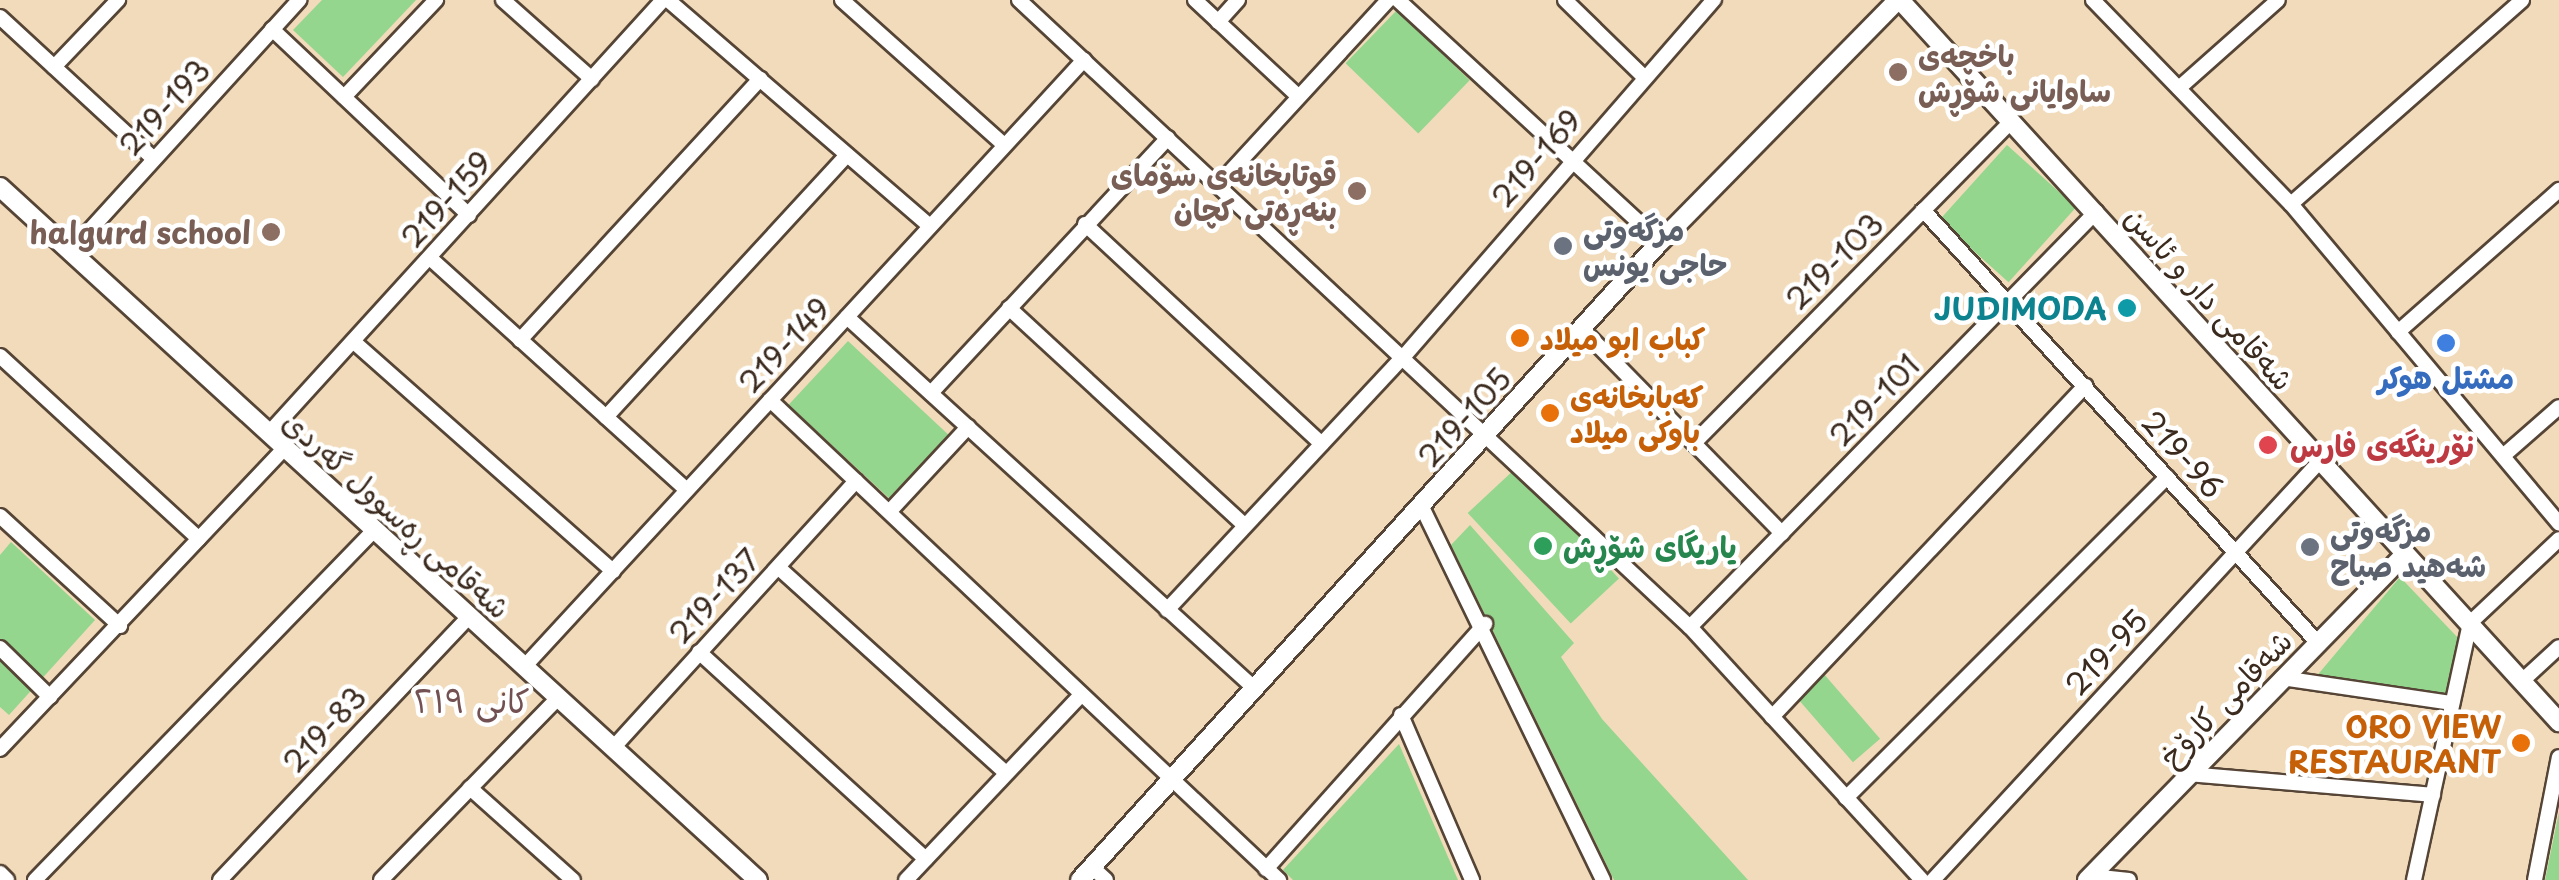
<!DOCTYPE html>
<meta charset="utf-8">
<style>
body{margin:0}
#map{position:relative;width:2559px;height:880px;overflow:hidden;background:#f1dbbb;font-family:"Playpen Sans","Playpen Sans Arabic",sans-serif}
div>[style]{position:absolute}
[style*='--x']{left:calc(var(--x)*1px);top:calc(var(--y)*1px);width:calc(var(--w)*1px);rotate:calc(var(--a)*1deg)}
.green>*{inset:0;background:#94d68e;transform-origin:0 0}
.roads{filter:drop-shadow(2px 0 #564536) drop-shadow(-2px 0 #564536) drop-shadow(0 2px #564536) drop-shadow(0 -2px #564536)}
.minor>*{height:14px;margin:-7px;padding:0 7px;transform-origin:7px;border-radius:7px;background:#fff}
.tertiary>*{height:18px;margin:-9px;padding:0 9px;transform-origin:9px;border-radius:9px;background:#fff}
.dots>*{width:28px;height:28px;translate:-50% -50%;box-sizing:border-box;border:5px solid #fff;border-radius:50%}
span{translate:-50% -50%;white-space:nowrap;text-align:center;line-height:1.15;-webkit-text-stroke:9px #fff;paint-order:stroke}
.education-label{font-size:30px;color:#785e54;font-weight:700}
.left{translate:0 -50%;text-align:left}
.right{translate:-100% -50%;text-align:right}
.street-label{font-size:30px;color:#3b2a1e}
.worship-label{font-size:30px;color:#5b616d;font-weight:700}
.culture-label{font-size:30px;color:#0d838f;font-weight:700}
.food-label{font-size:30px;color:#c56008;font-weight:700}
.shop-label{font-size:30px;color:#366cbe;font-weight:700}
.health-label{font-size:30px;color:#be3a42;font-weight:700}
.leisure-label{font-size:30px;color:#27864d;font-weight:700}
.neighbourhood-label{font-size:32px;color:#735153}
</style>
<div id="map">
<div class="green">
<div style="clip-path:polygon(322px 0,416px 0,343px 77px,293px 30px)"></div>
<div style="left:1397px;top:10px;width:101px;height:74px;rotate:44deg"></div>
<div style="left:2007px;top:145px;width:93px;height:101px;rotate:42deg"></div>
<div style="left:848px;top:341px;width:137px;height:87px;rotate:43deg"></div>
<div style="left:1516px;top:468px;width:151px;height:66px;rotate:47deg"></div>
<div style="clip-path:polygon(1470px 525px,1574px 643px,1561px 657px,1602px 719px,1748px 880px,1614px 880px,1451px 545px)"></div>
<div style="clip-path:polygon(11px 542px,95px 620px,9px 715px,0 707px,0 555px)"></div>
<div style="clip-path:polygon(2400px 577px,2460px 640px,2454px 698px,2315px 678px)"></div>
<div style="left:1823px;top:673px;width:87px;height:36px;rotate:49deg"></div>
<div style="clip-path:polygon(1399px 744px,1458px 880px,1293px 880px,1283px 870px)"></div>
<div style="clip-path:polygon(2559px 812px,2559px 880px,2545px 880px)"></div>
</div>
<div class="roads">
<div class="minor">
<div style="--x:503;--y:0;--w:119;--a:41.6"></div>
<div style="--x:668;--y:0;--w:346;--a:40.8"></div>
<div style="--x:842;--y:0;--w:217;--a:41.8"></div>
<div style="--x:1019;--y:0;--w:918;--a:43.06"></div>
<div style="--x:1690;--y:627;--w:343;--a:47.5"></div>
<div style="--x:1195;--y:0;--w:142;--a:43"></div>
<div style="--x:1398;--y:0;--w:357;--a:42.7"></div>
<div style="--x:1565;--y:0;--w:110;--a:44.3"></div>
<div style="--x:2093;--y:0;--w:284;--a:45.9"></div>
<div style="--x:2291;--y:204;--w:417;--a:50"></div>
<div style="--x:0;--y:17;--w:209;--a:42.7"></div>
<div style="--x:1218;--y:22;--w:30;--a:-48"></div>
<div style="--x:272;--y:29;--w:271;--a:43.4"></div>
<div style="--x:54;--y:67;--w:93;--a:-46.3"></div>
<div style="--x:2179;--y:88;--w:132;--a:-41.6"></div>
<div style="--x:344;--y:97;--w:134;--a:-46.5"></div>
<div style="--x:1219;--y:184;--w:250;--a:-47.4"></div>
<div style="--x:2291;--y:204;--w:308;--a:-41.4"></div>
<div style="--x:1923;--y:210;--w:585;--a:47.63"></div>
<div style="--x:1085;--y:224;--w:323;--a:42.9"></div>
<div style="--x:70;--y:252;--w:341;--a:-47.7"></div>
<div style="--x:430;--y:258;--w:346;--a:42.1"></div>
<div style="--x:1009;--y:308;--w:321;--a:42.7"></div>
<div style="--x:847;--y:317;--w:551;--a:42.35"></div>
<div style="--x:1582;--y:329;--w:286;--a:45.6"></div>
<div style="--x:2398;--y:332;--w:215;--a:-41.4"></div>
<div style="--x:520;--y:340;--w:355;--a:-47.4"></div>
<div style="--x:354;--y:342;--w:346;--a:41.5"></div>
<div style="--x:0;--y:356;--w:270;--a:42.6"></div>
<div style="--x:931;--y:393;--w:348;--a:-47.1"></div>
<div style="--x:770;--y:400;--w:700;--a:43.32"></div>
<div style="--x:606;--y:417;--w:356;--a:-47.4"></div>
<div style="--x:269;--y:433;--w:585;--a:-47.7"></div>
<div style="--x:1696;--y:441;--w:450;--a:-45.4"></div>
<div style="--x:2503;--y:456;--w:74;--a:-41.2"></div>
<div style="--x:1421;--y:505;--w:417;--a:64.1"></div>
<div style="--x:890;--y:511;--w:115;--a:-47.1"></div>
<div style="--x:0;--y:516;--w:163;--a:42.5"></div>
<div style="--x:779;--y:568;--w:306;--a:42.1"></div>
<div style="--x:1167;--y:610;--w:349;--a:-47"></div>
<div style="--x:1405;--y:355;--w:471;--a:-49"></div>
<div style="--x:1690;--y:627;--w:581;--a:-45.63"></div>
<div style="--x:0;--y:648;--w:70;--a:44.4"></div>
<div style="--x:699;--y:652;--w:307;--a:42.4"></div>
<div style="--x:524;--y:667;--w:826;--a:-47.31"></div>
<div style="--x:2282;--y:678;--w:172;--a:8.4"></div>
<div style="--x:2522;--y:681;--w:50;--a:-42.6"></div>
<div style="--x:1401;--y:715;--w:180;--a:66.7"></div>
<div style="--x:1772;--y:717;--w:456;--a:-46.6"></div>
<div style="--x:613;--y:748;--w:361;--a:-47.7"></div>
<div style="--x:0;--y:749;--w:415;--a:-46.6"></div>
<div style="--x:2189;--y:774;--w:245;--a:4.9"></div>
<div style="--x:470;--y:788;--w:138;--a:41.8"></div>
<div style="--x:1846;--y:798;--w:454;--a:-45"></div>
<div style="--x:1092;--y:867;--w:19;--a:43"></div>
<div style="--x:1266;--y:869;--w:329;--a:-48.2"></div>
<div style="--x:0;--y:873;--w:10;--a:45"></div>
<div style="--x:2091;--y:876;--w:38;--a:6"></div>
<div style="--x:35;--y:880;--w:487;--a:-45.9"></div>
<div style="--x:220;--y:880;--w:362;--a:-46.6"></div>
<div style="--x:381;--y:880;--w:254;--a:-45.8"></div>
<div style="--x:906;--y:880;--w:255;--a:-46.6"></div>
<div style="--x:1933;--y:880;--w:570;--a:-47.27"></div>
<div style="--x:2414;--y:880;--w:263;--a:-77.7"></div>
<div style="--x:2470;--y:623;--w:122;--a:-43.3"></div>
<div style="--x:2535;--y:880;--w:125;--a:-79"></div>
</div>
<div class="tertiary">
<div style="--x:1900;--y:0;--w:978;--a:47.61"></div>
<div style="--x:0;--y:187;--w:1027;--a:42.44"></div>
<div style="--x:1080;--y:880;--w:862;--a:-47.73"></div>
<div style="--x:1660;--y:242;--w:339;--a:-45.5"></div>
<div style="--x:2087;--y:880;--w:454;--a:-45.7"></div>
</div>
</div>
<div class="dots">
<div style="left:1898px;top:72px;background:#8d6e63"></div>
<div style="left:1357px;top:191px;background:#8d6e63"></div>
<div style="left:271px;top:232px;background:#8d6e63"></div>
<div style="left:1563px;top:246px;background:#6b7280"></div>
<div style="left:2127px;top:308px;background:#0f9aa8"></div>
<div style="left:1520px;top:338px;background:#e8710a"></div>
<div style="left:2446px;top:343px;background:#3f7fe0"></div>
<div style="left:1550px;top:413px;background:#e8710a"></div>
<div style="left:2268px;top:445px;background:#e0444e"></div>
<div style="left:1543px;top:546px;background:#2e9e5b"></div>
<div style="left:2310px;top:547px;background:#6b7280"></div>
<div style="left:2521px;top:743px;background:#e8710a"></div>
</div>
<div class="education-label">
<span class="left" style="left:1918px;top:72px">باخچەی<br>ساوایانی شۆڕش</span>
<span class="right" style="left:1337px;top:191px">قوتابخانەی سۆمای<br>بنەڕەتی کچان</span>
<span class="right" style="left:251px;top:232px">halgurd school</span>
</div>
<div class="street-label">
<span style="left:164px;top:107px;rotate:-48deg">219-193</span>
<span style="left:1536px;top:158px;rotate:-49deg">219-169</span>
<span style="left:446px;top:199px;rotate:-48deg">219-159</span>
<span style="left:1834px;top:261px;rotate:-45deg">219-103</span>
<span style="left:2210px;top:298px;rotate:48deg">شەقامی دار و ئاسن</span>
<span style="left:784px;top:345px;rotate:-47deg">219-149</span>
<span style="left:1874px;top:400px;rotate:-46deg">219-101</span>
<span style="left:1464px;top:417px;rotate:-48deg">219-105</span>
<span style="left:2183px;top:454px;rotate:48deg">219-96</span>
<span style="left:397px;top:514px;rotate:42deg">شەقامی ڕەسوول گەردی</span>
<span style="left:714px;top:596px;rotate:-47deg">219-137</span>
<span style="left:2106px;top:652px;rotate:-47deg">219-95</span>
<span style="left:2225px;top:698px;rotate:-46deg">شەقامی کارۆخ</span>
<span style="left:324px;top:729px;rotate:-47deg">219-83</span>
</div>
<div class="worship-label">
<span class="left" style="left:1583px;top:246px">مزگەوتی<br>حاجی یونس</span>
<span class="left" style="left:2330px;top:547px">مزگه‌وتی<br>شه‌هید صباح</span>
</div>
<div class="culture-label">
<span class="right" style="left:2107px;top:308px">JUDIMODA</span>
</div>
<div class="food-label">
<span class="left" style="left:1540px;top:338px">کباب ابو میلاد</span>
<span class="left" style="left:1570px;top:413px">کەبابخانەی<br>باوکی میلاد</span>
<span class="right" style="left:2501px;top:743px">ORO VIEW<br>RESTAURANT</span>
</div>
<div class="shop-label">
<span style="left:2446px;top:377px">مشتل هوكر</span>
</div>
<div class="health-label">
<span class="left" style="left:2290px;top:445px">نۆرینگەی فارس</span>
</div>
<div class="leisure-label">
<span class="left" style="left:1563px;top:546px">یاریگای شۆڕش</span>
</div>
<div class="neighbourhood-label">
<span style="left:472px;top:700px">کانی ٢١٩</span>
</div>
</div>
